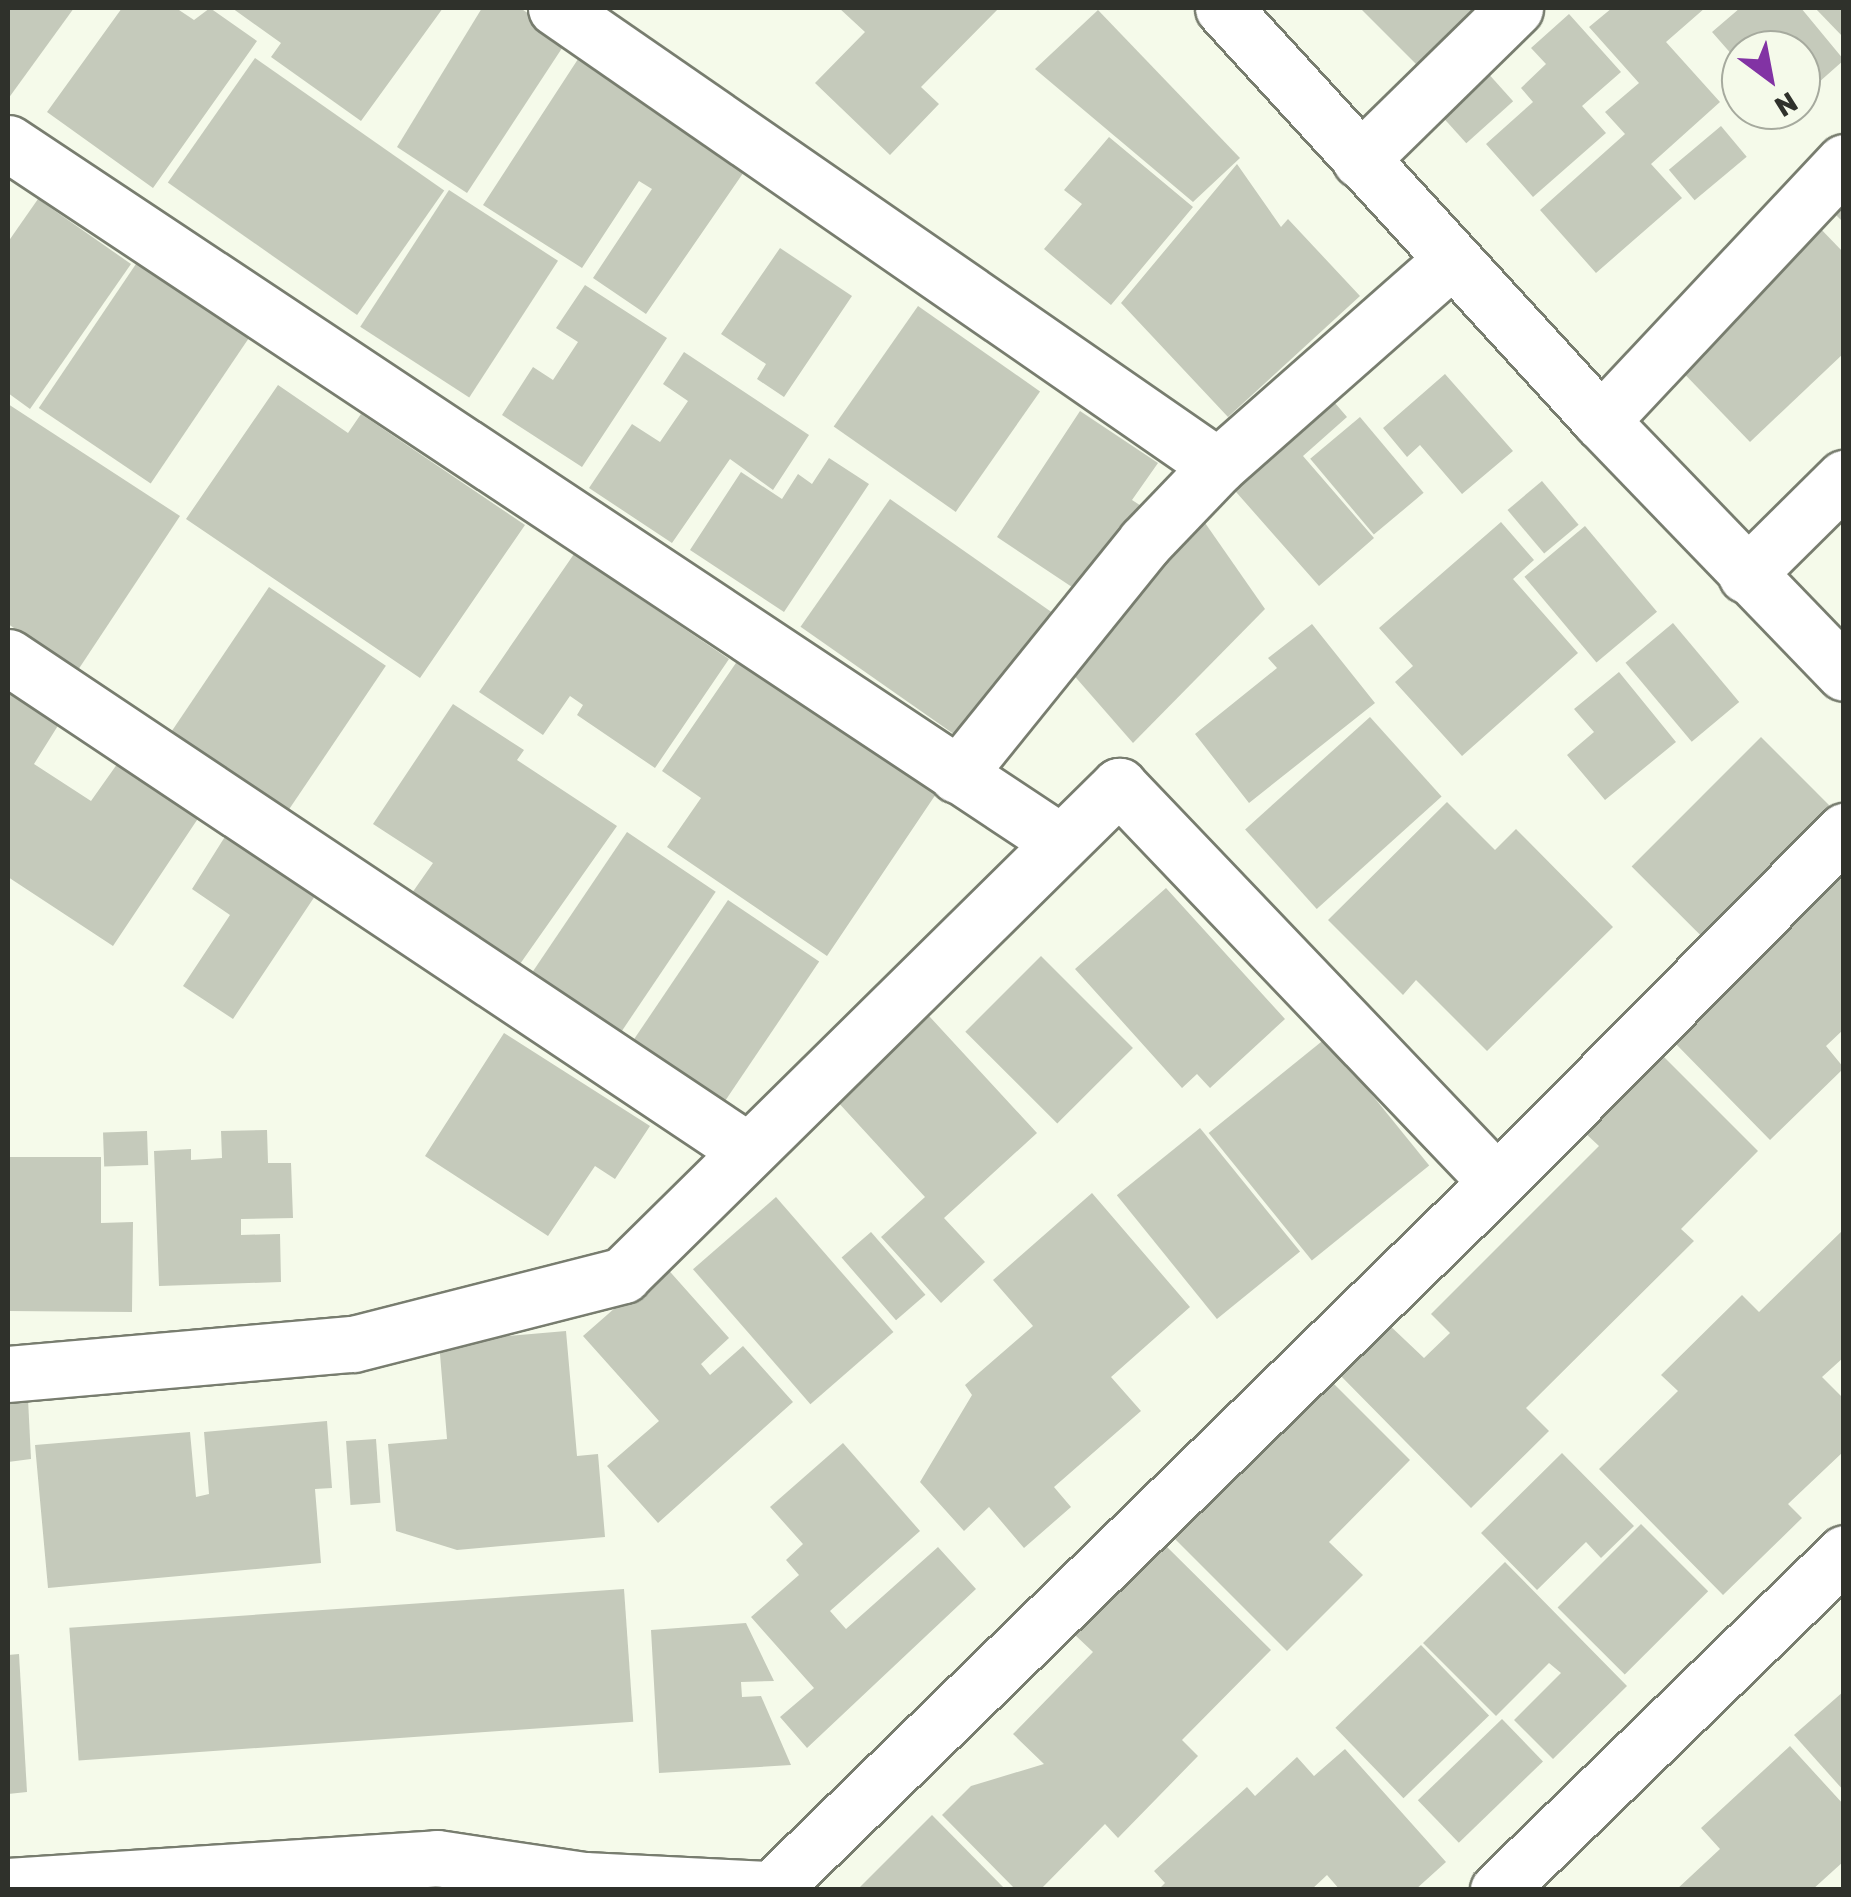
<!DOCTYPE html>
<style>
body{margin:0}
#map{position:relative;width:1851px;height:1897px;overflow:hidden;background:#f5faea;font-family:Rubik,sans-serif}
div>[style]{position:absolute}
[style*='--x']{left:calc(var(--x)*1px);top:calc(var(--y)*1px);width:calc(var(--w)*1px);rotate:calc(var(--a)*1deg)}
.building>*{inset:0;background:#c5cabb;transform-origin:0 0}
.roads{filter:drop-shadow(2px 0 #787d6f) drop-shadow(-2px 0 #787d6f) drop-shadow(0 2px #787d6f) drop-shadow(0 -2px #787d6f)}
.minor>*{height:55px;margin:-27.5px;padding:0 27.5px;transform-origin:27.5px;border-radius:27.5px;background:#fff}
.tertiary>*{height:55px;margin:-27.5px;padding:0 27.5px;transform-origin:27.5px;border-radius:27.5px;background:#fff}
span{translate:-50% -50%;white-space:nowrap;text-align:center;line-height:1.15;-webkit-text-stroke:8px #f5faea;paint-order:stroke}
.frame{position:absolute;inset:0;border:10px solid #2f312b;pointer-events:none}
.north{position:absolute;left:1721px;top:30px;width:100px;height:100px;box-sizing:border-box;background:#f5faea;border:2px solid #a6aa9e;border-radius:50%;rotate:148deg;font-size:28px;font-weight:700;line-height:40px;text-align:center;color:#2f312b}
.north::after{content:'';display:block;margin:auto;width:35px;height:45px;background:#8233a4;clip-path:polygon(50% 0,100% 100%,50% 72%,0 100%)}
</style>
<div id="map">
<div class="building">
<div style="clip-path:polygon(8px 8px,74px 8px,8px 99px)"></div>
<div style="clip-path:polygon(122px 8px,176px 8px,194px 20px,210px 8px,257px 41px,153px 188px,47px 112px)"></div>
<div style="clip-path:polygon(232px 8px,443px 8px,361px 121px,271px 57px,281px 43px)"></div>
<div style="clip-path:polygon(482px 8px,520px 8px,568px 39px,467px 193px,397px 147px)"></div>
<div style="clip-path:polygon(839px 8px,999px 8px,921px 87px,939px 104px,890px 155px,815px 83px,865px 32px)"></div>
<div style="clip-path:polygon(1360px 8px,1485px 8px,1422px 70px)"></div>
<div style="clip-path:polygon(1612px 8px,1705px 8px,1666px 42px,1720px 102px,1651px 164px,1682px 198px,1596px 273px,1540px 210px,1625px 134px,1605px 112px,1639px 83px,1589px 27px)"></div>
<div style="clip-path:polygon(1740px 8px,1801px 8px,1844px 60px,1801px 98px,1801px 50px,1741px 50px,1741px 65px,1712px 32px)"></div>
<div style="clip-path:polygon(1815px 8px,1844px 8px,1844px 38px)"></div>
<div style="clip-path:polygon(1098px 10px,1240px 158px,1193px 202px,1035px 69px)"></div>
<div style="clip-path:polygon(1569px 14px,1621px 72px,1582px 106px,1606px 133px,1533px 197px,1486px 144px,1533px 102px,1521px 88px,1546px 64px,1531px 48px)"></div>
<div style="clip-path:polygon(580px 56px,748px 166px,646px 314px,593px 278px,652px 189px,639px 181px,582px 268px,483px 205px)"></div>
<div style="left:255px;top:58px;width:231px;height:152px;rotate:35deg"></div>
<div style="left:1477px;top:61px;width:54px;height:63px;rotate:48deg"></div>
<div style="left:1721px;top:126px;width:40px;height:68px;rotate:50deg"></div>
<div style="clip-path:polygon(1109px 137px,1193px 207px,1111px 305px,1044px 249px,1082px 204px,1064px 190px)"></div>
<div style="clip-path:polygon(1237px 164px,1281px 227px,1288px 219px,1360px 296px,1228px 417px,1121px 303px)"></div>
<div style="clip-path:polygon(1844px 176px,1844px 223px,1820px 199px)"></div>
<div style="left:449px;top:190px;width:130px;height:163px;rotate:33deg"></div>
<div style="clip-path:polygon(38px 199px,131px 264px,30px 409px,8px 393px,8px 242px)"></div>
<div style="clip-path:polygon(1816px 224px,1844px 253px,1844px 353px,1750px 442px,1672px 361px)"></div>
<div style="clip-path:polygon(780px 248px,852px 296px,784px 397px,757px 379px,766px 364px,721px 334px)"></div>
<div style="left:140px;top:258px;width:135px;height:181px;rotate:34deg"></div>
<div style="clip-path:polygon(585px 285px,667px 338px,582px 467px,502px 415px,533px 367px,553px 380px,578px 342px,556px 328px)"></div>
<div style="left:918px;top:306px;width:149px;height:147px;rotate:35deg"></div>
<div style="clip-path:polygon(684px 352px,809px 435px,773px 490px,730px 459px,672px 543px,589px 488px,632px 424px,660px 442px,688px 401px,663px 384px)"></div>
<div style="clip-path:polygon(1445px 374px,1513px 451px,1462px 494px,1420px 445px,1407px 457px,1383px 428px)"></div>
<div style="clip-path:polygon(278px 385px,348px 433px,361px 414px,525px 525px,420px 678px,186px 519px)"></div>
<div style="clip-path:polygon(1329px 396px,1347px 417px,1303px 456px,1374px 538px,1319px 586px,1229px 484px)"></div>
<div style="clip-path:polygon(8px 404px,180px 516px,78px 670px,8px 624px)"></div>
<div style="clip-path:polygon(1080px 411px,1158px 463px,1132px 500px,1152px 513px,1093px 601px,997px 537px)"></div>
<div style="left:1360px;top:417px;width:99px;height:65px;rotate:50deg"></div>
<div style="clip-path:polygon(829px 458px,869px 484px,784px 612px,690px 550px,741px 472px,782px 499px,798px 474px,812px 484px)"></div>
<div style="left:1542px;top:481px;width:57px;height:45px;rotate:50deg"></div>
<div style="left:890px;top:499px;width:201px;height:156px;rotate:35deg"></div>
<div style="clip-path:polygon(1203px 520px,1265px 609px,1133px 743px,1057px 656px)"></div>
<div style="clip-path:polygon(1501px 522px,1534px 560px,1513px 579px,1578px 653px,1462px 756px,1395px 682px,1413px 666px,1379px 628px)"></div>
<div style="left:1585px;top:526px;width:112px;height:79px;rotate:50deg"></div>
<div style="clip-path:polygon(574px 554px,729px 659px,655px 768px,577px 715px,583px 705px,570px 696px,543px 735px,479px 692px)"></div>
<div style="left:269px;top:587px;width:141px;height:174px;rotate:34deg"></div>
<div style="left:1673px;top:623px;width:103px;height:62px;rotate:50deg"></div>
<div style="clip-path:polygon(1312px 624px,1375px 703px,1249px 803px,1195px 734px,1277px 668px,1268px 658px)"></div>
<div style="clip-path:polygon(738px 660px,936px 794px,827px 956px,667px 847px,701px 798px,662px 771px)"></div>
<div style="clip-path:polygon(1619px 672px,1676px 742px,1605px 800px,1567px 755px,1594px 732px,1574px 709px)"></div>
<div style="clip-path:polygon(8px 690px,59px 724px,34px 764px,91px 801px,120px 760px,201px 814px,113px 946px,8px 877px)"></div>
<div style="clip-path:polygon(453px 704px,524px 750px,517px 760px,617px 826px,520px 964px,412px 893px,433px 863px,373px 824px)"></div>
<div style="left:1370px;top:717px;width:107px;height:168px;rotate:48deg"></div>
<div style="left:1761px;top:737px;width:100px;height:183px;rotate:45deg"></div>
<div style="clip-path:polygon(1447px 802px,1495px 850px,1516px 829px,1613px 927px,1487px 1051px,1416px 980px,1403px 995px,1328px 920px)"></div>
<div style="left:627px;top:832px;width:107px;height:172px;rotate:34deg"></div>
<div style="clip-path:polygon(226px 835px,317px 893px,233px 1019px,183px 986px,230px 915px,192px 889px)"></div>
<div style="clip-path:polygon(1844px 854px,1844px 1029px,1826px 1046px,1844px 1068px,1770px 1140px,1672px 1040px)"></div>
<div style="clip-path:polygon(1166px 888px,1285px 1019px,1210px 1088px,1197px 1074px,1182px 1088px,1075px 969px)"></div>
<div style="left:728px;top:900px;width:110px;height:172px;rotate:34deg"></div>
<div style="left:1041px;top:956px;width:130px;height:107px;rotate:45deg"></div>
<div style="clip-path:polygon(918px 1004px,1037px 1133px,944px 1218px,985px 1262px,941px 1303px,881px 1237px,925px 1197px,825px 1088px)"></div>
<div style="clip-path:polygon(504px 1033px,650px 1126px,615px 1179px,595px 1166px,548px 1236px,425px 1156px)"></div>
<div style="left:1326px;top:1038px;width:164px;height:151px;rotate:51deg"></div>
<div style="clip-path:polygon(1662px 1055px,1758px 1151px,1681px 1229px,1694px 1241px,1526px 1408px,1549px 1431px,1471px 1508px,1336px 1371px,1386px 1322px,1424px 1358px,1450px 1333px,1431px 1314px,1599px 1146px,1584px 1132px)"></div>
<div style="left:1200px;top:1128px;width:159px;height:107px;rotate:51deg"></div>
<div style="clip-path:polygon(267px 1130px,268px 1163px,291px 1163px,293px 1218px,241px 1219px,241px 1235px,280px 1234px,281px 1282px,159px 1286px,154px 1151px,191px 1149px,191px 1160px,222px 1158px,221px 1131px)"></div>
<div style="left:147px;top:1131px;width:34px;height:44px;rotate:88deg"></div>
<div style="clip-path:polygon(8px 1157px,101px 1157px,101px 1223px,133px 1222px,132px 1312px,8px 1311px)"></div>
<div style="clip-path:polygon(1092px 1193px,1190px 1307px,1111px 1377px,1141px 1411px,1054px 1487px,1071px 1507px,1024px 1548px,989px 1507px,964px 1531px,920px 1482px,972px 1395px,965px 1385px,1033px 1326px,993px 1280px)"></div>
<div style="left:776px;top:1197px;width:179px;height:110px;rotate:49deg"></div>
<div style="clip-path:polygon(1844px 1229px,1844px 1357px,1822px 1377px,1844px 1399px,1844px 1451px,1788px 1504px,1802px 1518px,1723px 1595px,1599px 1469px,1678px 1391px,1661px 1375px,1742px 1295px,1759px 1312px)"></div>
<div style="left:871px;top:1232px;width:83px;height:39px;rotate:49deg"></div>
<div style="clip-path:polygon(664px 1265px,729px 1338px,701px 1364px,710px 1375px,743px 1346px,793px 1402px,658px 1523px,607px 1466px,659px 1421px,583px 1336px)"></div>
<div style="clip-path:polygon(566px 1331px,577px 1456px,598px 1454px,605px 1537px,457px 1550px,396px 1531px,388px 1444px,447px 1439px,439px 1342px)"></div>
<div style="clip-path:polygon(1321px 1371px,1410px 1460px,1329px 1542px,1363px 1575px,1287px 1651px,1164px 1528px)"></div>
<div style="clip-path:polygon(28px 1399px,31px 1459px,8px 1462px,8px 1401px)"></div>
<div style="clip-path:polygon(327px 1421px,332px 1488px,315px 1489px,321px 1563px,48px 1588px,35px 1445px,190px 1432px,196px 1497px,209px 1494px,204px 1432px)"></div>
<div style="left:376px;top:1439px;width:64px;height:30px;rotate:86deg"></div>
<div style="clip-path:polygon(843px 1443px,920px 1531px,830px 1611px,846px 1629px,938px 1547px,976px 1589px,807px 1748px,780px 1717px,814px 1688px,751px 1617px,799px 1575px,786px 1560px,803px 1544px,770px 1507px)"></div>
<div style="clip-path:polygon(1562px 1453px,1634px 1526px,1601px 1558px,1586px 1542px,1537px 1590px,1481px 1533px)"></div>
<div style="left:1641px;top:1524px;width:95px;height:118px;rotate:45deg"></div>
<div style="clip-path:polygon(1164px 1544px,1271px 1650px,1182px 1740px,1198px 1756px,1118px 1838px,1105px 1824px,1040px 1890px,1016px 1890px,942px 1815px,971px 1786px,1044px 1764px,1013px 1734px,1093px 1652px,1074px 1634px)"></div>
<div style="clip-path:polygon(1505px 1562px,1627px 1686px,1553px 1759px,1514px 1720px,1561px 1673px,1549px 1663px,1496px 1716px,1423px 1643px)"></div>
<div style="left:624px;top:1589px;width:133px;height:556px;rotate:86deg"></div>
<div style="clip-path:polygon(746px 1623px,774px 1681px,741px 1682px,742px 1697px,761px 1696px,791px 1765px,659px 1773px,651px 1630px)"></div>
<div style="left:1421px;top:1645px;width:98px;height:119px;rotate:46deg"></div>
<div style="clip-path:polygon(19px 1654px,27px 1792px,8px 1794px,8px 1655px)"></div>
<div style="clip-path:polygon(1844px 1691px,1844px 1791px,1794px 1735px)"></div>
<div style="left:1502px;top:1719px;width:59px;height:117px;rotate:46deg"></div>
<div style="clip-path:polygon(1790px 1746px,1844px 1805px,1844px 1861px,1812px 1890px,1676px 1890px,1720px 1849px,1701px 1828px)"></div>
<div style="clip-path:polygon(1345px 1749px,1446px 1862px,1415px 1890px,1340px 1890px,1327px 1875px,1311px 1890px,1158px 1890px,1165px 1883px,1154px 1871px,1247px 1787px,1255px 1796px,1297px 1757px,1314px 1776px)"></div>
<div style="clip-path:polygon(932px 1815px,1006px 1890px,857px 1890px)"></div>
</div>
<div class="roads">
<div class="minor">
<div style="--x:556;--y:8;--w:805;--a:34.68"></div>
<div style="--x:1218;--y:466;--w:312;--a:-41.4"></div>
<div style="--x:8;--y:143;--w:1262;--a:33.59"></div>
<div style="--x:1360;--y:160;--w:217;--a:-44.4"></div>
<div style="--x:1601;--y:421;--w:355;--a:-46.8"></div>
<div style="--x:1746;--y:575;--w:138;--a:-44.7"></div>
<div style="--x:8;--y:657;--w:888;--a:33.71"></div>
<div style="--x:957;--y:775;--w:299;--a:-51.1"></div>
<div style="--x:1145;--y:542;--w:105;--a:-46.2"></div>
<div style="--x:8;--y:1374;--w:346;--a:-5"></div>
<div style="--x:353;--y:1344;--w:279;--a:-14.3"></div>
<div style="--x:623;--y:1275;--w:697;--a:-44.59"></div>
<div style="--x:1119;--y:786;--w:547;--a:46.33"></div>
<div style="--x:8;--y:1886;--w:430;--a:-3.7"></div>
<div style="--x:437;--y:1858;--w:150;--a:8.5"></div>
<div style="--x:585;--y:1880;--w:187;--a:2.8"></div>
<div style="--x:772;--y:1889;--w:1013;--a:-44.28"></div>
<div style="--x:1497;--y:1182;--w:494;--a:-45.3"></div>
<div style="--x:1498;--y:1890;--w:483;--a:-44.2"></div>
</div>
<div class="tertiary">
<div style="--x:1223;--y:8;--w:560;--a:47.53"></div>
<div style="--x:1601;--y:421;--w:350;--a:46"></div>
</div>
</div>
<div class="frame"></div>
<div class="north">N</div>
</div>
